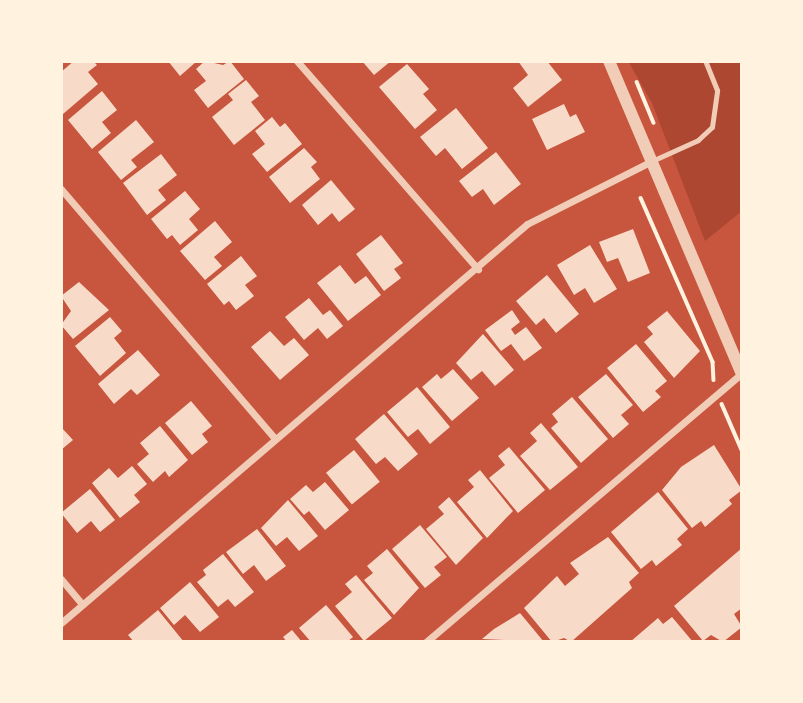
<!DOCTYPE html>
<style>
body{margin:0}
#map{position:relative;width:803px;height:703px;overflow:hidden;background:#c8553d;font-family:Barlow,sans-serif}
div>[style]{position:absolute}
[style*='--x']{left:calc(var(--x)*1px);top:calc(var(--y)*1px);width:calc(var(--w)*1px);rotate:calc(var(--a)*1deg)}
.green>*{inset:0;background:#ae4732}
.building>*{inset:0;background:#f7dbc8;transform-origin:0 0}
.path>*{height:3.5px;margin:-1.75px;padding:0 1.75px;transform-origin:1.75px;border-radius:1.75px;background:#fff3e0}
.service>*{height:5px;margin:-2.5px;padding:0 2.5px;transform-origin:2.5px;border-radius:2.5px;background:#f1ccb7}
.minor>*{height:7px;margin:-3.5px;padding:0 3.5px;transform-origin:3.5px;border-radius:3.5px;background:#f1ccb7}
.tertiary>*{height:12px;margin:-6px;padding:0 6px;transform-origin:6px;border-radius:6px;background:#f1ccb7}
span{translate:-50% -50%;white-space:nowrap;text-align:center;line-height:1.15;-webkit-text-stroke:7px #fff3e0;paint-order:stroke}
.frame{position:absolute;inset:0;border:63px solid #fff3e0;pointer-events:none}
</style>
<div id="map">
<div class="green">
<div style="clip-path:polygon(628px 61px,742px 61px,742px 211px,705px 241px,652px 103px)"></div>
</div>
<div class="building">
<div style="clip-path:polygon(74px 61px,93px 61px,97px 65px,88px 72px,98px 84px,63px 114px,61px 72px)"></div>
<div style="clip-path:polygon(168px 61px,197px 61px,180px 76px)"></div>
<div style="clip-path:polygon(205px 61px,223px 65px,230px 61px,244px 79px,208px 108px,194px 90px,206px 81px,196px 69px)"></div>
<div style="clip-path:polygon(362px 61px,391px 61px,374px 75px)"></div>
<div style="clip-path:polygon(518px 61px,547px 61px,562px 80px,528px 107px,513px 88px,528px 75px)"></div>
<div style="clip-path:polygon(407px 64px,429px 89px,423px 94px,437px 110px,415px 129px,379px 87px)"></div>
<div style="clip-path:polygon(246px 80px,259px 96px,251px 102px,265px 120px,234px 145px,212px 117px,233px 100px,228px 94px)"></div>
<div style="clip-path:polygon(102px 91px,117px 110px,102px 122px,111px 133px,92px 149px,68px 120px)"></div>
<div style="clip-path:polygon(564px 104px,570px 117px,576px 114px,585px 132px,547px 150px,532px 119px)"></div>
<div style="clip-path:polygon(456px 108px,488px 148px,462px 169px,445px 148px,436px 156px,420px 137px)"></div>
<div style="clip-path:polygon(272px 117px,280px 127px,285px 123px,302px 144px,267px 172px,252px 154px,265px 144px,255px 131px)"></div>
<div style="clip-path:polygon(136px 120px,154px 142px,131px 160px,137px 167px,121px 180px,98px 152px)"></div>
<div style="clip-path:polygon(304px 148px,317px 162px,311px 167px,320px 179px,290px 203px,269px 177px)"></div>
<div style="clip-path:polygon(496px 152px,521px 184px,494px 205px,483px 189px,472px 197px,459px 181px)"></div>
<div style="clip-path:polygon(161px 154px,177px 175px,158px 190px,166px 200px,147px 215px,123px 183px)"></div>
<div style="clip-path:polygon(331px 180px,355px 209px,339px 222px,332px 213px,318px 225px,302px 205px)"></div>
<div style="clip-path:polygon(185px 191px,200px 209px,189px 219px,198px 230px,180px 245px,172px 235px,167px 239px,151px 219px)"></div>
<div style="clip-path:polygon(215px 221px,232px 242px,214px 257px,222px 266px,205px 280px,180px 251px)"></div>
<div style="clip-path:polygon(633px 229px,650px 273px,628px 282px,618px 258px,607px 262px,599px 242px)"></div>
<div style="clip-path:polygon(381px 235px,403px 263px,394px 269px,401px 278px,384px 291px,356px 254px)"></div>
<div style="clip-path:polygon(590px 245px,617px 289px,594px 303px,585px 288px,574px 295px,557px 265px)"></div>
<div style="clip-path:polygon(241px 256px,257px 276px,245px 285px,254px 296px,236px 310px,229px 301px,224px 305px,207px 284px)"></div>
<div style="clip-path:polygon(340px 265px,355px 284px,366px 276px,381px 295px,348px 321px,317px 283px)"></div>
<div style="clip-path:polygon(547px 275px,579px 314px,556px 333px,544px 318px,536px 325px,516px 301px)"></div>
<div style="clip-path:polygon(79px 282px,109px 310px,73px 339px,61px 325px,71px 311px,61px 296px)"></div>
<div style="clip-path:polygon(309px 298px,323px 315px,330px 310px,343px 326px,327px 339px,318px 328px,304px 340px,285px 317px)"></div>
<div style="clip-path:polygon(512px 310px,520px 322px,511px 329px,515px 335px,526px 327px,542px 348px,524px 361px,511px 344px,501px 351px,485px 330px)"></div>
<div style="clip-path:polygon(667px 311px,700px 351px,674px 378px,644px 342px,653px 334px,647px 327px)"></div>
<div style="clip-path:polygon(110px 317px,122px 331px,114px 338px,126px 353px,100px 376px,75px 346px)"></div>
<div style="clip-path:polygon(270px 331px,284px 346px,294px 338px,309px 355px,280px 380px,251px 347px)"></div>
<div style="clip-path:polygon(483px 334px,514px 370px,495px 386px,482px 371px,471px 380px,456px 363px)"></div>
<div style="clip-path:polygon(636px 344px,667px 381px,655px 391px,661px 397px,643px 412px,607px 368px)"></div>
<div style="clip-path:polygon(138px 350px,160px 375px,137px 395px,131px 389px,114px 404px,98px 384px)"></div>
<div style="clip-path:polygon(453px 369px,479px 398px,452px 421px,422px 387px,437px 374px,441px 379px)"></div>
<div style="clip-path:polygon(606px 374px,633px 405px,621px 415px,629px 424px,613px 438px,578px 397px)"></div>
<div style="clip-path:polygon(417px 387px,450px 427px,430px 444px,418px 429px,408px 437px,387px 412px)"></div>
<div style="clip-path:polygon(572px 397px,608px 439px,581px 463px,551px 428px,558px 422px,552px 414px)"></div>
<div style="clip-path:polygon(191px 401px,212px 426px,202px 434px,208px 442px,192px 455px,165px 423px)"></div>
<div style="clip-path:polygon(384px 414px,418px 454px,398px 471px,385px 457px,376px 464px,355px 439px)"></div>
<div style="clip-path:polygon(541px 423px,578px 467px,550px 490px,520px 456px,537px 441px,530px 433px)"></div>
<div style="clip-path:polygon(160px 426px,188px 460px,169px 477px,165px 471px,153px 482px,137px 464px,149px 454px,140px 443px)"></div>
<div style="clip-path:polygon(61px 427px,73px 440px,61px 450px)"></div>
<div style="clip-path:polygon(714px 445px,742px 490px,729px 500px,732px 504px,705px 527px,701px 521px,692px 528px,662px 490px,681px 467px)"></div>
<div style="clip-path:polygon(509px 447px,545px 490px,518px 513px,489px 478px,505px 465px,498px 456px)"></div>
<div style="left:354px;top:450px;width:41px;height:36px;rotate:51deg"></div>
<div style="clip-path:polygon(132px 466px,147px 484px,134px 495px,140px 502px,120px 518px,92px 483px,109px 468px,118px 478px)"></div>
<div style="clip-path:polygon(480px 470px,513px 511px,487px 538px,457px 502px,474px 487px,468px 480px)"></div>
<div style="clip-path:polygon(325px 482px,349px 510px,325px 530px,309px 511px,304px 515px,290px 499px,306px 485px,313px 492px)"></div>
<div style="clip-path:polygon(90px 489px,115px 520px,100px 532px,91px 521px,77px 533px,61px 513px)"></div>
<div style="clip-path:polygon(658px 492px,688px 529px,677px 539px,682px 545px,656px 566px,652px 560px,641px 569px,611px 532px)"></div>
<div style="clip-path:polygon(449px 497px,483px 538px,456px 565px,426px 529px,444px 514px,438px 507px)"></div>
<div style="clip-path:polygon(288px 500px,318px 536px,299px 551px,287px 537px,276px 546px,261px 528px)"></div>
<div style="clip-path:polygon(420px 525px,447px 557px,434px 567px,441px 575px,425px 588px,392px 549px)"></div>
<div style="clip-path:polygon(257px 529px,286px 566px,266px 581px,254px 565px,243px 574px,226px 552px)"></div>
<div style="clip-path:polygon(608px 537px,639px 573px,629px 582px,632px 588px,571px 642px,564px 638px,552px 642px,524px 608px,557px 576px,565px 586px,579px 574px,570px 563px)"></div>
<div style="clip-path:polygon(742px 548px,742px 608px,734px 614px,742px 627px,723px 642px,711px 635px,703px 641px,674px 606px)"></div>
<div style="clip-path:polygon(387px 549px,419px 588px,394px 615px,364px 580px,373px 573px,367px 566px)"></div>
<div style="clip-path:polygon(223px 554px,254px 592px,235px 607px,228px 599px,218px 607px,197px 582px,206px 575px,203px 570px)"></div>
<div style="clip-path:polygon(356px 575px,392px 618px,364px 641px,335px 606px,352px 592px,345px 584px)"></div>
<div style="clip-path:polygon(190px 582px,219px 617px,200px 632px,185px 615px,174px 625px,160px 608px)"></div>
<div style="clip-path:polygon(326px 605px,353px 637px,347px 642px,311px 642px,299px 628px)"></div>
<div style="clip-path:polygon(158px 610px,184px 642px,134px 642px,128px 635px)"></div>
<div style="clip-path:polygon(520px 613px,544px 642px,482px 639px,494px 629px)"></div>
<div style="clip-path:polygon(672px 617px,693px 642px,630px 642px,658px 618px,663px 624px)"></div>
<div style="clip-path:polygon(292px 630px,302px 642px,287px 642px,283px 637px)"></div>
</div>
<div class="path">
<div style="--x:637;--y:82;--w:44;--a:67.5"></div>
<div style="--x:641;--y:198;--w:179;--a:66.3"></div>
<div style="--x:713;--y:362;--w:18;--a:87"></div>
<div style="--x:722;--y:404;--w:50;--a:66.5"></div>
</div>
<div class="service">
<div style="--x:654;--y:160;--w:48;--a:-24.4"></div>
<div style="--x:698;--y:140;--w:19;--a:-43"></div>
<div style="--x:712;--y:127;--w:37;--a:-82"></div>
<div style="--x:717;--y:90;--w:31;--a:-112"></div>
</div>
<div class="minor">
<div style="--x:297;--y:61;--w:276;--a:49"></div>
<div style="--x:61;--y:189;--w:329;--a:49.4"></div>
<div style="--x:61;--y:579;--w:33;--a:50"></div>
<div style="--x:61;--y:623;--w:613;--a:-40.57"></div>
<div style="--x:527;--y:224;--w:138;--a:-26.8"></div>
<div style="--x:426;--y:642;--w:415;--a:-40.4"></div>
</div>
<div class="tertiary">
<div style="--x:609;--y:61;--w:340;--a:67"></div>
</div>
<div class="frame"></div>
</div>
